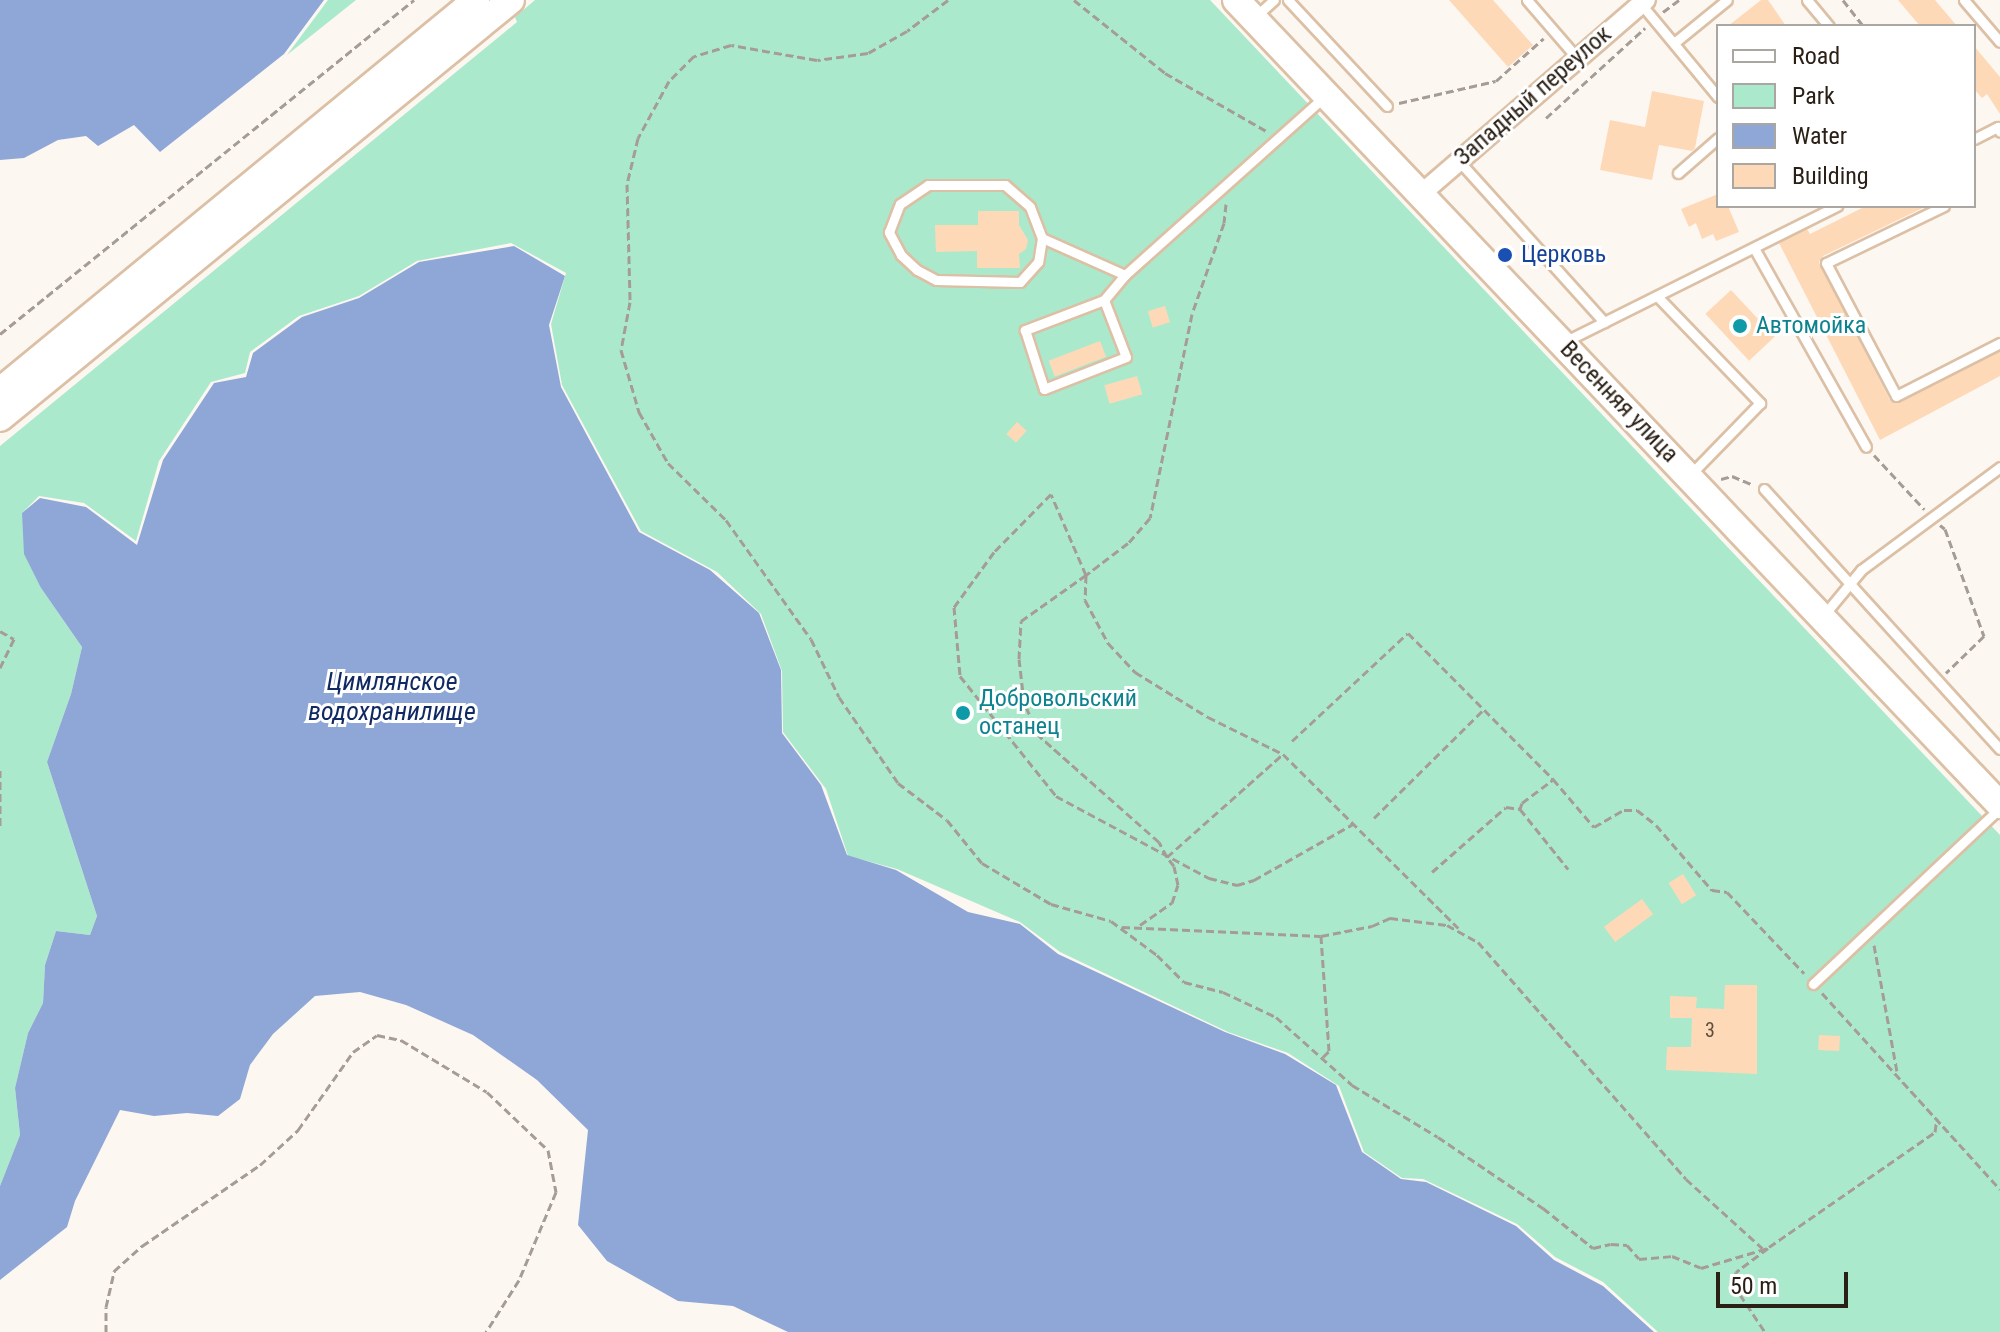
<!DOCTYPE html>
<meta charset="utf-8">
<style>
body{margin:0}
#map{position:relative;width:2000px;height:1332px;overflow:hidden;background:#fdf7f1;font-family:"Roboto Condensed",sans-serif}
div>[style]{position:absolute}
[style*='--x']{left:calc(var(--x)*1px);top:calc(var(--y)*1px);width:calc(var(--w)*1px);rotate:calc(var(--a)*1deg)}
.green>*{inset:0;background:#abe9cd}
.water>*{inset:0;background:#8fa7d7}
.building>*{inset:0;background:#fed9b7;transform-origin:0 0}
.path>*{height:3px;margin-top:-1.5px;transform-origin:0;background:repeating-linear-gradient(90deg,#a59d95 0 8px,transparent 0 12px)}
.roads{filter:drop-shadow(2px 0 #dcc0a5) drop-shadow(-2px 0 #dcc0a5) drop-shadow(0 2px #dcc0a5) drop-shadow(0 -2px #dcc0a5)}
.lane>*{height:9px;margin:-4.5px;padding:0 4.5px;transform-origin:4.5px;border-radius:4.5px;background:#fff}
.street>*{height:18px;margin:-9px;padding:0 9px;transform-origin:9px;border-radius:9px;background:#fff}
.secondary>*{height:26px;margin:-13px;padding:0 13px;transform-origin:13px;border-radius:13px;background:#fff}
.dots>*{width:22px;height:22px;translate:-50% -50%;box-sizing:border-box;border:4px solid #fff;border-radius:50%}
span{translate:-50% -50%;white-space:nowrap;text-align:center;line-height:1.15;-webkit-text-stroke:6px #fff;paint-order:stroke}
.number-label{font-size:20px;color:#5f4e3e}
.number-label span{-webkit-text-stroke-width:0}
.street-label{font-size:24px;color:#2a2016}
.transit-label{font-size:24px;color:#164399}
.left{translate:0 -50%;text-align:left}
.culture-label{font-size:24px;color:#0d838f}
.water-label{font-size:26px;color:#112963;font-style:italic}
.legend{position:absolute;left:1716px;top:24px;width:260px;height:184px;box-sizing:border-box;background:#fff;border:2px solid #aaa6a2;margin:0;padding:10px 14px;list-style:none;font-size:24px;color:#2a2016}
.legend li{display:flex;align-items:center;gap:16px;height:40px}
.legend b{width:40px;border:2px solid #aaa6a2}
.scale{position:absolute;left:1716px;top:1272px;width:132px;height:36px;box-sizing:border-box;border:4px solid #2a2016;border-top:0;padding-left:10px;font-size:24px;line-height:28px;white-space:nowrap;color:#2a2016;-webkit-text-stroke:6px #fff;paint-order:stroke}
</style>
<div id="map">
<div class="green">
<div style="clip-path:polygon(328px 0,356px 0,287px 55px)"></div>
<div style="clip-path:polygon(535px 0,1210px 0,2000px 835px,2000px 1332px,1658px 1332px,1603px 1282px,1555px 1257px,1517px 1224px,1423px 1179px,1402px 1178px,1364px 1152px,1339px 1086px,1288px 1053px,1228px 1032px,1060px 952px,1020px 922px,897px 869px,848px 856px,826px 789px,783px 732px,782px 671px,761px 614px,717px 572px,641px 531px,562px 385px,551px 324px,566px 273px,511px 243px,417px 261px,359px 296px,299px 316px,250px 352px,245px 373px,211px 382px,159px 461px,136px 541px,84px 503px,39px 496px,22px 513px,41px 588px,82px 647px,71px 694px,47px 762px,97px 916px,90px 935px,56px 931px,45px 965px,43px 1003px,28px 1033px,15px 1088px,20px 1135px,0 1186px,0 446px,517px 22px,515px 17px)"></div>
</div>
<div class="water">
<div style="clip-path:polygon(0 0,324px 0,284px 54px,160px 152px,134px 125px,98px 146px,86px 136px,58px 140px,24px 158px,0 160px)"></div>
<div style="clip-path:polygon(514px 246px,565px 276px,549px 325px,561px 387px,639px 532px,710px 570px,759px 613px,781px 670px,782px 733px,821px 785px,847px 855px,896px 870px,968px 912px,1020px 924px,1058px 954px,1225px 1032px,1285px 1054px,1336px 1085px,1362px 1152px,1401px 1179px,1426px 1182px,1516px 1226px,1554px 1260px,1603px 1286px,1654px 1332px,788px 1332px,733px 1306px,678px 1301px,607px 1261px,578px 1225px,588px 1130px,537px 1080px,473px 1035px,406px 1005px,360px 992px,315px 996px,273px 1034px,250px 1065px,240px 1099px,218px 1116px,187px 1113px,154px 1116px,120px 1110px,75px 1201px,67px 1227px,0 1280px,0 1186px,20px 1135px,15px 1088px,28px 1033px,43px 1003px,45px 965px,56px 931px,90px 935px,97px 916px,47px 762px,71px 694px,82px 647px,41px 588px,24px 554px,22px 513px,40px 498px,86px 507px,137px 545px,163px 460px,214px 383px,246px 377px,253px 353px,302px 317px,359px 298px,419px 262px)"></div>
</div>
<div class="building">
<div style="clip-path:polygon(1449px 0,1493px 0,1533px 45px,1508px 67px)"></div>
<div style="clip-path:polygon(1761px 0,1768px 0,1786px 26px,1728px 26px)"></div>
<div style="clip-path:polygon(1898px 0,1935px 0,1957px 26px,1920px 26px)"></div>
<div style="clip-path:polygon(1974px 46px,2000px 77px,2000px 114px,1987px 94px,1982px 98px,1974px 89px)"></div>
<div style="clip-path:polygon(1652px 91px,1704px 101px,1695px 148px,1692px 151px,1659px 145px,1652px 180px,1600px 170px,1610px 120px,1645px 127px)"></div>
<div style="clip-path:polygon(1718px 194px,1718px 206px,1728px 206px,1739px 232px,1716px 241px,1713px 234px,1702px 239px,1696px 223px,1689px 227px,1681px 209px)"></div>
<div style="clip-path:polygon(1866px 206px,1927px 206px,1823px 256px,1819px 262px,1891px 402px,1899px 403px,2000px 351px,2000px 376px,1880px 440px,1779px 243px,1807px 229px,1810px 234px)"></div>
<div style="clip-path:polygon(978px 211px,1019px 211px,1019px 225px,1028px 240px,1026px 249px,1019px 254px,1020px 268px,977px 268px,977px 251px,936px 252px,935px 225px,978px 225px)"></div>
<div style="left:1731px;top:290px;width:64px;height:35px;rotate:47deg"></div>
<div style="left:1165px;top:306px;width:17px;height:18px;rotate:73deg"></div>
<div style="left:1100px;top:341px;width:17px;height:55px;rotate:69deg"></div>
<div style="left:1137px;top:376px;width:19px;height:34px;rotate:74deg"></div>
<div style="left:1017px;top:422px;width:13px;height:16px;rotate:42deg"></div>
<div style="left:1683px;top:874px;width:25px;height:17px;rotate:58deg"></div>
<div style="left:1642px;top:899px;width:19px;height:47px;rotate:54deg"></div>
<div style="clip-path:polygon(1725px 985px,1757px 985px,1757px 1074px,1666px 1070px,1667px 1047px,1691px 1047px,1692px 1018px,1670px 1018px,1670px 996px,1697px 997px,1696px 1008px,1724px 1009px)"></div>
<div style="left:1819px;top:1035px;width:21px;height:15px;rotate:3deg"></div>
</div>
<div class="path">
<div style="--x:948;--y:0;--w:51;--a:142.9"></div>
<div style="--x:907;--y:31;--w:45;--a:150.6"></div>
<div style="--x:868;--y:53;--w:51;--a:172.2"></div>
<div style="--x:817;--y:60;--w:87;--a:-170.1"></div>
<div style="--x:731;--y:45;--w:39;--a:163"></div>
<div style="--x:694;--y:56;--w:35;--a:135"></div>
<div style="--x:669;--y:81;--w:65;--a:118.5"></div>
<div style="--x:638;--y:138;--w:47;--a:103.4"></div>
<div style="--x:627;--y:184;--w:118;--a:88.5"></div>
<div style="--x:630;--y:302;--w:49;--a:100.6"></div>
<div style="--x:621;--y:350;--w:65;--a:73.8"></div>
<div style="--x:639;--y:412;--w:59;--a:60.4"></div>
<div style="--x:668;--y:463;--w:81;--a:44.5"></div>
<div style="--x:726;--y:520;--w:146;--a:54.5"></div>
<div style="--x:811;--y:639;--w:64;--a:64.2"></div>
<div style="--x:839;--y:697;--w:104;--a:55.5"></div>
<div style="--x:898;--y:783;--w:61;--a:37.1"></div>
<div style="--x:947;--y:820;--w:55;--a:50.9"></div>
<div style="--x:982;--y:863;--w:80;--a:30.7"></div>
<div style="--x:1051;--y:904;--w:62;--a:15.8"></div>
<div style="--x:1111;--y:921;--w:57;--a:36.5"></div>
<div style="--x:1157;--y:955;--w:38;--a:45"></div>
<div style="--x:1184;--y:982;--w:40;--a:14.4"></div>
<div style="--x:1223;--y:992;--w:59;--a:25.3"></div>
<div style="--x:1276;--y:1017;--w:102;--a:41.8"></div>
<div style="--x:1352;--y:1085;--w:100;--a:31.2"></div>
<div style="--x:1438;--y:1137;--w:127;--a:34.1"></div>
<div style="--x:1543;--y:1208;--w:64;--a:38.7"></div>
<div style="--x:1593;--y:1248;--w:18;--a:-13"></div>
<div style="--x:1611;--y:1244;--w:16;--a:4"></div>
<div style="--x:1627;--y:1245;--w:18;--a:49"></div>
<div style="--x:1639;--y:1259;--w:33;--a:-5"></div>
<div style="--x:1672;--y:1256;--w:31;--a:22"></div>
<div style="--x:1701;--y:1268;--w:70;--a:-16.6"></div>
<div style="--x:1768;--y:1248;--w:40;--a:143"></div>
<div style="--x:1736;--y:1272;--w:12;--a:104"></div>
<div style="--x:1733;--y:1284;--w:58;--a:56.3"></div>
<div style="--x:1074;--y:0;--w:117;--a:38.7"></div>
<div style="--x:1165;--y:73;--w:119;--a:29.8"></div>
<div style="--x:1843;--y:0;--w:33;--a:52"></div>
<div style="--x:1663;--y:12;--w:20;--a:-37"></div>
<div style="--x:1399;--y:103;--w:99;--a:-12.8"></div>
<div style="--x:1496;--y:81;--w:64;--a:-41.9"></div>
<div style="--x:1546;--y:118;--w:134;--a:-42.3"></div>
<div style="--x:1226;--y:204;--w:19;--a:96"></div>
<div style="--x:1224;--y:223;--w:96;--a:109.4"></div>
<div style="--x:1192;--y:314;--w:208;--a:101.6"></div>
<div style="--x:1150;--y:518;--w:33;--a:131"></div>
<div style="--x:1128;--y:543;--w:53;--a:142.7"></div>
<div style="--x:1086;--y:575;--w:88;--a:-113.4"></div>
<div style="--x:1051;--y:494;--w:81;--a:134.5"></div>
<div style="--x:994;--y:552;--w:68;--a:126"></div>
<div style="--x:954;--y:607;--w:69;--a:85"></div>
<div style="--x:960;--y:676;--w:154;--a:51.3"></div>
<div style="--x:1056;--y:796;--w:174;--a:28.2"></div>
<div style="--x:1209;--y:878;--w:29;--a:14"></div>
<div style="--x:1237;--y:885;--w:18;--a:-16"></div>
<div style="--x:1254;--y:880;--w:114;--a:-29.5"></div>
<div style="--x:0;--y:334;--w:532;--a:-38.9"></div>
<div style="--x:1874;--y:455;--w:74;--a:47.2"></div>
<div style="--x:1721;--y:479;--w:11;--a:-15"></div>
<div style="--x:1732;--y:476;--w:21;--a:23"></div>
<div style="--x:1940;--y:525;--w:6;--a:39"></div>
<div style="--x:1945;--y:529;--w:114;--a:70"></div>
<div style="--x:1984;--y:636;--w:53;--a:135.8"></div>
<div style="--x:0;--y:631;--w:16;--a:30"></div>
<div style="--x:14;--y:639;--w:32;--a:116"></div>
<div style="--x:1292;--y:741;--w:158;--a:-43"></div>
<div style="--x:1408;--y:633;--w:206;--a:45.2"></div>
<div style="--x:1553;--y:779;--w:63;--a:49.5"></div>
<div style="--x:1594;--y:827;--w:34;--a:-30"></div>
<div style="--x:1624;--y:810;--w:13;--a:0"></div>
<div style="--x:1637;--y:810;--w:24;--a:38"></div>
<div style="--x:1656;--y:825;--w:86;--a:49.3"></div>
<div style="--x:1712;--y:890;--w:15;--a:8"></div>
<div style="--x:1727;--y:892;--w:112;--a:46.5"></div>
<div style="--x:0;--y:770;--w:57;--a:90"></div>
<div style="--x:1520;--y:809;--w:6;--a:-72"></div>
<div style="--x:1522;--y:803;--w:38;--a:-37"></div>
<div style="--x:1374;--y:818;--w:155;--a:-44.7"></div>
<div style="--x:1167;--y:857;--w:17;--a:-118"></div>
<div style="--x:1159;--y:842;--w:160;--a:-138.5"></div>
<div style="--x:1039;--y:736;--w:37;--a:-114"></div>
<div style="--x:1024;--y:702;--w:43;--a:-96.6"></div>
<div style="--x:1019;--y:659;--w:38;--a:-87"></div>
<div style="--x:1021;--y:621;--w:80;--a:-35.3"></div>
<div style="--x:1086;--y:575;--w:25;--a:92"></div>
<div style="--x:1085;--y:600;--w:49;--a:61.9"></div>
<div style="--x:1108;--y:643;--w:40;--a:47"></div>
<div style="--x:1135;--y:672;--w:86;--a:31.7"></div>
<div style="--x:1208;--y:717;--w:84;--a:26.3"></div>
<div style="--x:1283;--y:754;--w:247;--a:44.8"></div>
<div style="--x:1432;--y:872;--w:98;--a:-41.3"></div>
<div style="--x:1506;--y:807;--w:14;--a:8"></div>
<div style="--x:1520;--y:809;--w:77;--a:51.3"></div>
<div style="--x:1140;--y:925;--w:39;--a:-35"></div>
<div style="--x:1172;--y:903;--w:19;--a:-72"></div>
<div style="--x:1178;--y:885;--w:19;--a:-102"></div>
<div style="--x:1174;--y:866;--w:11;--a:-128"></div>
<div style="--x:1167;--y:857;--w:155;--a:-41.6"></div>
<div style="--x:1122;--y:927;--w:199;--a:2.6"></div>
<div style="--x:1874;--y:945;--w:128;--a:79.7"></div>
<div style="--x:1822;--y:993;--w:265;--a:47.8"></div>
<div style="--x:1323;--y:1057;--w:8;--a:-45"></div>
<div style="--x:1329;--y:1051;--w:115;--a:-94"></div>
<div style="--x:1321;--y:936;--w:52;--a:-11.1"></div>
<div style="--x:1372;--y:926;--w:20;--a:-24"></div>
<div style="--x:1390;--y:918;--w:57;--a:7"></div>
<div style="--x:1447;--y:925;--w:35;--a:29"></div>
<div style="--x:1478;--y:942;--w:315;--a:48.7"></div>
<div style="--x:1686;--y:1179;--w:103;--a:42.2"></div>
<div style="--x:1769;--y:1247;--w:202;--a:-34.7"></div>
<div style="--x:1935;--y:1132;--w:14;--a:-82"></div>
<div style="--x:106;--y:1332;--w:25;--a:-90"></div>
<div style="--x:106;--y:1307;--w:37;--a:-77"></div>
<div style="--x:114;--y:1271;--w:38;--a:-42"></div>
<div style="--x:142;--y:1246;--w:143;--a:-34.5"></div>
<div style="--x:260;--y:1165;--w:52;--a:-42.6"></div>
<div style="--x:298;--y:1130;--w:95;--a:-54.8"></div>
<div style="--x:353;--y:1052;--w:29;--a:-35"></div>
<div style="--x:377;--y:1035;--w:25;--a:12"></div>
<div style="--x:401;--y:1040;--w:100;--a:31.2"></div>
<div style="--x:487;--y:1092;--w:84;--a:43.6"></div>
<div style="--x:548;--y:1150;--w:43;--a:79.2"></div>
<div style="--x:556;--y:1192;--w:95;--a:112.8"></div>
<div style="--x:519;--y:1280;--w:62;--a:122.4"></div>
</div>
<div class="roads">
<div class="lane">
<div style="--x:1288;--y:0;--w:145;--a:47"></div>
<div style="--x:1527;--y:0;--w:77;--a:49.2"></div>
<div style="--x:1807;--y:0;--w:34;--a:50"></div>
<div style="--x:1964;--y:0;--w:55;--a:49.4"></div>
<div style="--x:1641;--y:4;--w:121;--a:50.4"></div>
<div style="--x:1256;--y:16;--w:24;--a:-42"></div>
<div style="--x:1674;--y:43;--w:68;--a:-39.1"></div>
<div style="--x:1974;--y:139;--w:27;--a:-27"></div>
<div style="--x:1998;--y:127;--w:5;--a:68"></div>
<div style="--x:1459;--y:161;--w:217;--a:48"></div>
<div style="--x:1678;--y:173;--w:53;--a:-41.2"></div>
<div style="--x:1944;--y:206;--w:131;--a:154.2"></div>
<div style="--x:1826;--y:263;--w:150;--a:62.2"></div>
<div style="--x:1896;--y:396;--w:117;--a:-27"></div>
<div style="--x:1042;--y:238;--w:24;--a:99"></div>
<div style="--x:1038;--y:262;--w:27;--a:132"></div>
<div style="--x:1020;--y:282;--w:84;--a:-178.6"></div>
<div style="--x:936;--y:280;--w:21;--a:-152"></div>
<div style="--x:917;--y:270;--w:22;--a:-137"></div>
<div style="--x:901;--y:255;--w:26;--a:-118"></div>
<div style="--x:889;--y:232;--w:30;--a:-69"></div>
<div style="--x:900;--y:204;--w:34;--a:-34"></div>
<div style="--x:928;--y:185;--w:77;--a:0"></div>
<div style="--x:1005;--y:185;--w:33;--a:41"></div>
<div style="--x:1030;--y:207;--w:33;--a:69"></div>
<div style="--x:1042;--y:238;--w:91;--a:24"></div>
<div style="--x:1125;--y:275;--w:266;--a:-41.8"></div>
<div style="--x:1754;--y:248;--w:228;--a:60.6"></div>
<div style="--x:1657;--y:296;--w:149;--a:46.1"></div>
<div style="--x:1760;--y:403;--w:100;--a:134.2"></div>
<div style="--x:1104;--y:300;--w:85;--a:159.2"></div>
<div style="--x:1025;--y:330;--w:62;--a:72.1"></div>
<div style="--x:1044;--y:389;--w:88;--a:-21.3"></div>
<div style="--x:1126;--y:357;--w:61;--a:-111.1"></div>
<div style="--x:1104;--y:300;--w:33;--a:-50"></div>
<div style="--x:1566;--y:341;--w:303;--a:-26.5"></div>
<div style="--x:1764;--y:489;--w:351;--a:47.8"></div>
<div style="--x:1823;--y:616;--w:60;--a:-50.4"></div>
<div style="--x:1861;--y:570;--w:173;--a:-36.5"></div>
<div style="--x:1813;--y:984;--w:257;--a:-43.3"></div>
</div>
<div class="street">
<div style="--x:1421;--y:194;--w:297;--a:-40.8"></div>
</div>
<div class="secondary">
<div style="--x:1236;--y:0;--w:1110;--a:46.5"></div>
<div style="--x:0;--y:391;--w:616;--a:-39.4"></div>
<div style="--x:0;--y:418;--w:660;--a:-39.28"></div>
</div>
</div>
<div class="dots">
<div style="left:1505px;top:255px;background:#1a4fb4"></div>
<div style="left:1740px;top:326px;background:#0f9aa8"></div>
<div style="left:963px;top:713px;background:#0f9aa8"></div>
</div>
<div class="number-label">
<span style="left:1710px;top:1030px">3</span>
</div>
<div class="street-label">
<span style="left:1533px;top:96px;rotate:-41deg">Западный переулок</span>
<span style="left:1619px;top:402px;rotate:46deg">Весенняя улица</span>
</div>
<div class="transit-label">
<span class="left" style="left:1521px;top:255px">Церковь</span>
</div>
<div class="culture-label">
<span class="left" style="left:1756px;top:326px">Автомойка</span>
<span class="left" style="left:979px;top:713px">Добровольский<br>останец</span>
</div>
<div class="water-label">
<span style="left:392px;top:697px">Цимлянское<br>водохранилище</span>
</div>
<ul class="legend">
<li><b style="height:10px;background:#fff"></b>Road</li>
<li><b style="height:22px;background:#abe9cd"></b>Park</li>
<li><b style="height:22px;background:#8fa7d7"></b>Water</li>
<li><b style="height:22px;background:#fed9b7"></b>Building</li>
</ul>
<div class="scale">50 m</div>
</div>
